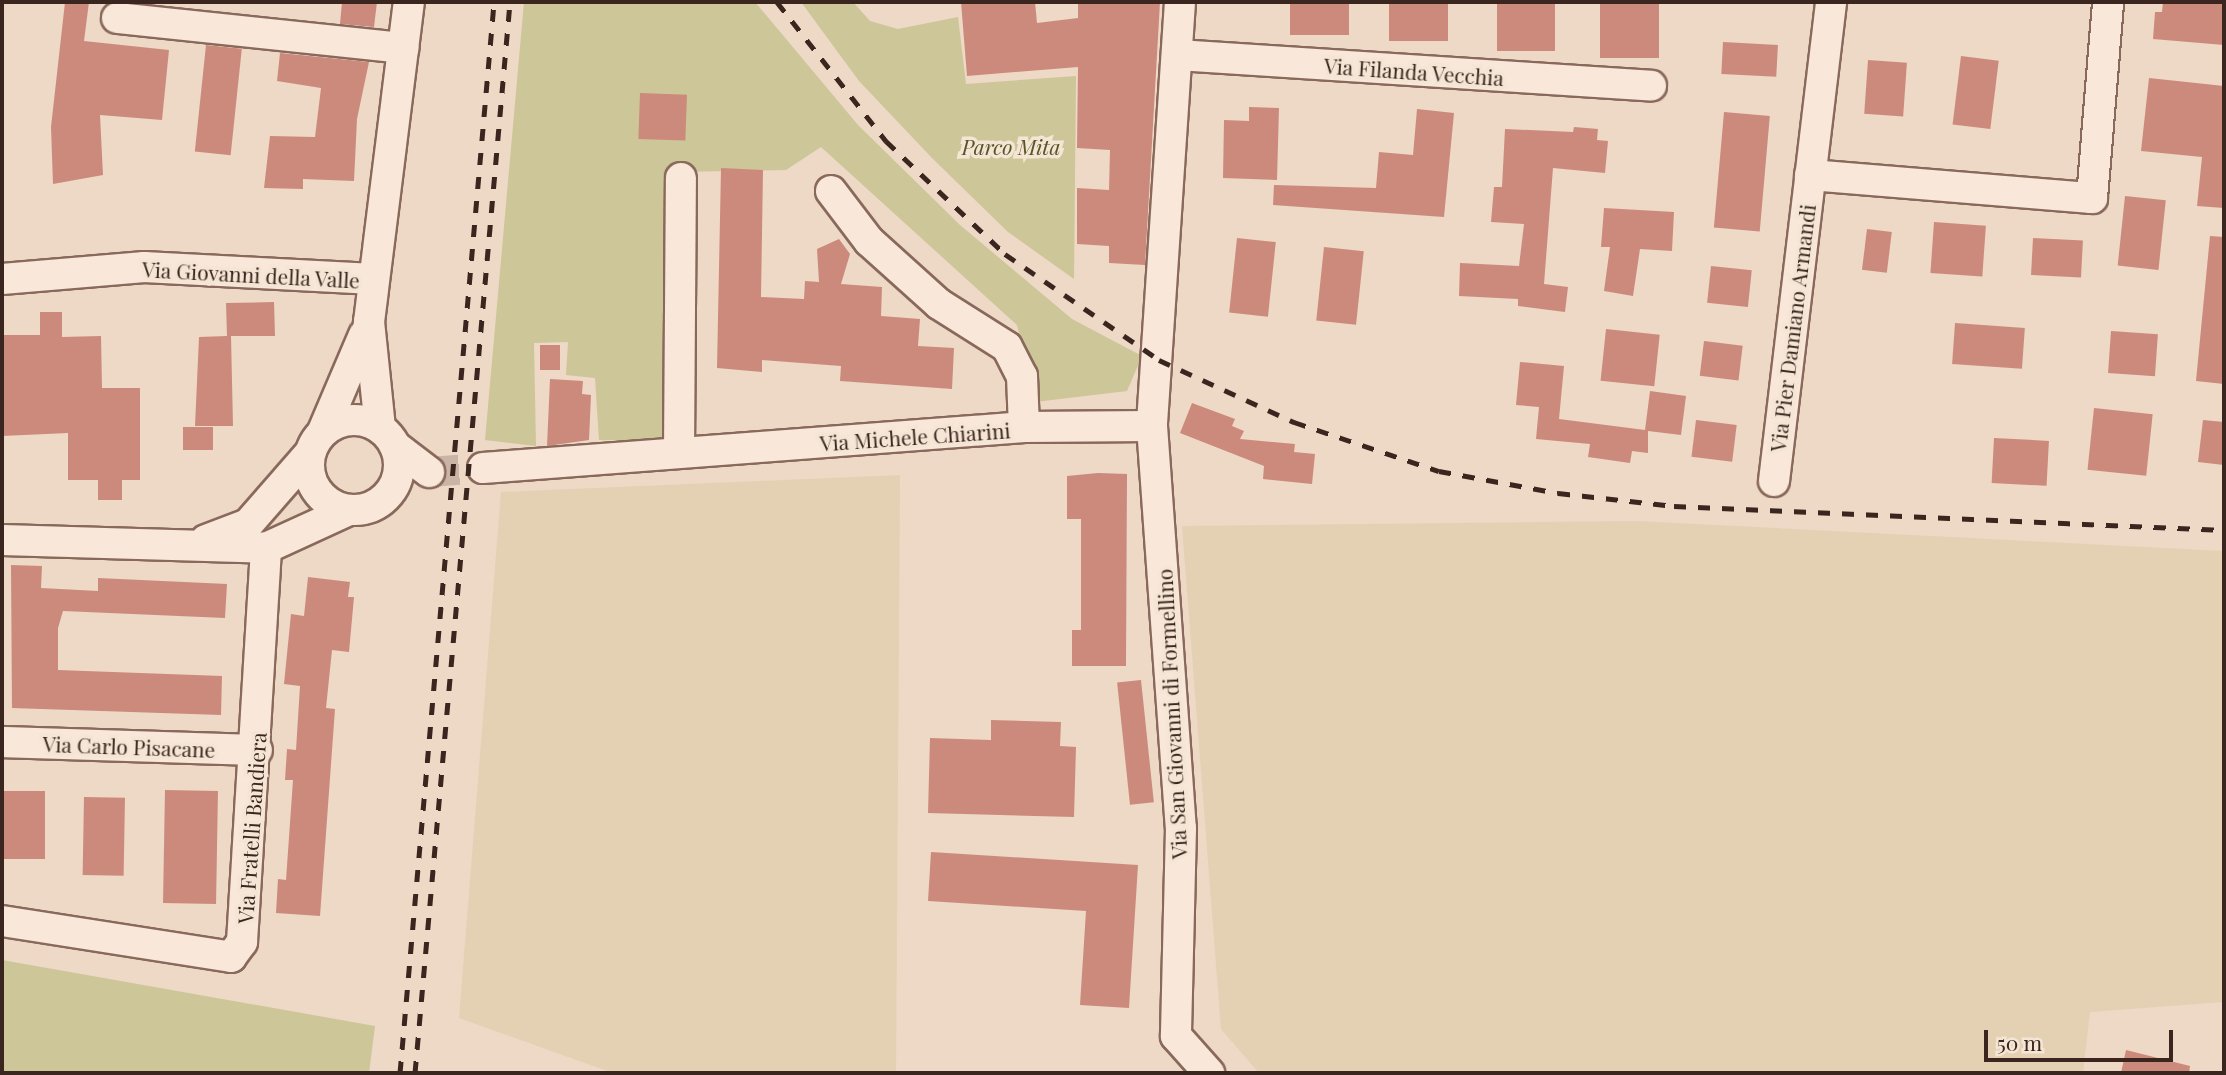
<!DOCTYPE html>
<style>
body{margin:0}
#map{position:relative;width:2226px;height:1075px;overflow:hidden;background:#eed8c6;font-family:"Playfair Display",serif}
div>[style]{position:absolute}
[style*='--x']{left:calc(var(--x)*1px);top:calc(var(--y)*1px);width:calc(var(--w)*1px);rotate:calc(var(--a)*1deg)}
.farmland>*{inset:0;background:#e4d0b3}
.green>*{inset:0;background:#ccc699}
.building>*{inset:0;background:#cc8a7c;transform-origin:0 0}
.minor-tunnel>*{height:30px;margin-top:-15px;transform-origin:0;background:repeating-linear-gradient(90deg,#cab4a5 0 30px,transparent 0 45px)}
.roads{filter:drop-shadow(2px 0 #89695b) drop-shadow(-2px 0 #89695b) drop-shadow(0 2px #89695b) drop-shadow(0 -2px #89695b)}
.minor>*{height:30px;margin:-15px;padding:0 15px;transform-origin:15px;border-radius:15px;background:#f9e8d9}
.minor>.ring{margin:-15px;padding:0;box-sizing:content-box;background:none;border:30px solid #f9e8d9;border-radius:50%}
.rail>*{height:5px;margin-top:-2.5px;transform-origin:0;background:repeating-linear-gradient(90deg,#3a261f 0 12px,transparent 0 24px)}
span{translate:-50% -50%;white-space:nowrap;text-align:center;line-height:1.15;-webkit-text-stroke:7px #f5e5d5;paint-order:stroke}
.street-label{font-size:21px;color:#3a261f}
.park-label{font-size:21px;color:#555626;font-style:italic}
.frame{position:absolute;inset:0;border:4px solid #3a261f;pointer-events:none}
.scale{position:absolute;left:1984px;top:1030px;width:189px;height:32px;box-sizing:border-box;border:4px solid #3a261f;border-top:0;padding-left:9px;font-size:21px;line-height:24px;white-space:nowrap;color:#3a261f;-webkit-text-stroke:5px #f5e5d5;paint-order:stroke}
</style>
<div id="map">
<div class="farmland">
<div style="clip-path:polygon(900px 475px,896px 1073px,613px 1073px,459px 1018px,501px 492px)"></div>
<div style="clip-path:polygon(1637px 521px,2224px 551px,2224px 1002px,2090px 1012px,2083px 1073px,1259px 1073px,1221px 1029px,1182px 526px)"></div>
</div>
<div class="green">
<div style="clip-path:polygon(524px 2px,755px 2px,858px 125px,960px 225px,1072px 319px,1142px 356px,1127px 391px,1035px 402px,1017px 325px,821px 147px,786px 170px,672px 172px,666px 440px,599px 440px,595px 378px,566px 375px,568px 342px,534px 343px,536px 446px,485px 440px)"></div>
<div style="clip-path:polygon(801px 2px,853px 2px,870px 21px,898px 29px,958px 17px,966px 84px,1076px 76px,1074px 279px,1008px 232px,932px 158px,859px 81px)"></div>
<div style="clip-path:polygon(2px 960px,375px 1026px,369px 1073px,2px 1073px)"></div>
</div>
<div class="building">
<div style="clip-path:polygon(65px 2px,89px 2px,84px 41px,169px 50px,162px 120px,100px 115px,103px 175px,53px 184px,51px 127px)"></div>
<div style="clip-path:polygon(342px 2px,377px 2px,374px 27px,340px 24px)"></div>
<div style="clip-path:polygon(961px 2px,1035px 2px,1037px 23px,1078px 18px,1078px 2px,1160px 2px,1145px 265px,1109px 263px,1109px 246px,1077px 244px,1077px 188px,1109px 190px,1110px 150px,1077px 148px,1078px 67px,967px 76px)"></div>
<div style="left:1290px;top:2px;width:59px;height:33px"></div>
<div style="left:1389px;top:2px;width:59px;height:39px"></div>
<div style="left:1497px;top:2px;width:58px;height:49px"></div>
<div style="left:1600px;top:2px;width:59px;height:56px"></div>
<div style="clip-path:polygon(2163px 2px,2224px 2px,2224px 45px,2153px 39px,2155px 12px,2162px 12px)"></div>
<div style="left:1723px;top:42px;width:55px;height:32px;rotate:3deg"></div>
<div style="left:206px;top:45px;width:36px;height:107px;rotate:6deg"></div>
<div style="clip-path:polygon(280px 53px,369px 62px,357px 119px,354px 181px,303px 179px,303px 189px,264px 188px,270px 136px,315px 137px,321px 88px,277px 81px)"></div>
<div style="left:1961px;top:56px;width:38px;height:69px;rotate:7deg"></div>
<div style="left:1868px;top:60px;width:39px;height:54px;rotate:4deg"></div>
<div style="clip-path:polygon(2149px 78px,2224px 86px,2224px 208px,2197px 206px,2202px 157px,2141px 151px)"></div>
<div style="left:640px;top:93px;width:47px;height:46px;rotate:2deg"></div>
<div style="clip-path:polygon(1249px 107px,1279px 108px,1277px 180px,1223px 178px,1224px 120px,1249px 121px)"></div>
<div style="clip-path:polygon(1417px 109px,1454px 113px,1444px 217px,1273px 205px,1274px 185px,1376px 188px,1379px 152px,1413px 155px)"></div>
<div style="left:1724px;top:112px;width:46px;height:116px;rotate:5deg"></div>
<div style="clip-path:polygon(1574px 127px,1598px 129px,1597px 140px,1608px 141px,1605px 173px,1553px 168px,1544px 284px,1568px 287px,1565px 312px,1518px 306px,1518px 299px,1459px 296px,1460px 263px,1519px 266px,1524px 224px,1491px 222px,1494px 187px,1502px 187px,1505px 129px,1573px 132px)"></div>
<div style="clip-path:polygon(721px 168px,763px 170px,761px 297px,804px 299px,805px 281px,819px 282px,817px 249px,839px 239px,850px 254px,841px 284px,882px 287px,881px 316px,920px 319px,918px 346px,954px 348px,952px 389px,840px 381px,841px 366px,762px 360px,762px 372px,717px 368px)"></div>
<div style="left:2125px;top:196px;width:41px;height:70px;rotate:6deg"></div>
<div style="clip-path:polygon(1604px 208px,1674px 212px,1672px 251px,1640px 249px,1633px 296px,1604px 291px,1610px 247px,1601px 247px)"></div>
<div style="left:1934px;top:222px;width:52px;height:51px;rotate:4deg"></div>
<div style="left:1867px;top:229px;width:25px;height:41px;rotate:7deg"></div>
<div style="clip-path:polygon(2210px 236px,2224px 237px,2224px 384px,2196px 381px)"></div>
<div style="left:1237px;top:238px;width:39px;height:75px;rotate:6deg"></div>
<div style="left:2033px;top:238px;width:50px;height:37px;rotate:3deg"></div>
<div style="left:1324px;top:247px;width:40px;height:74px;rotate:6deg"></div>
<div style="left:1711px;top:266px;width:41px;height:37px;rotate:6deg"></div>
<div style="clip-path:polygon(274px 302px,275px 336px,231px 336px,233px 426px,195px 426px,199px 337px,227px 336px,226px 303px)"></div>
<div style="clip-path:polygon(40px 312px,62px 312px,62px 337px,101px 336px,102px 388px,140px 388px,140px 480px,122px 480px,122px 500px,98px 500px,98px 480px,68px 480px,68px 433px,2px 436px,2px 335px,40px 335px)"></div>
<div style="left:1955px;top:323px;width:70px;height:41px;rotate:4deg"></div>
<div style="left:1606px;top:329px;width:54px;height:52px;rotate:6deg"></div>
<div style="left:2111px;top:331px;width:47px;height:42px;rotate:4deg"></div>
<div style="left:1704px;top:341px;width:39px;height:35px;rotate:7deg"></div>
<div style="left:540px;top:345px;width:20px;height:25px"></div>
<div style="clip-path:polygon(1520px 362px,1564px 366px,1559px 419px,1645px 430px,1650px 391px,1686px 396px,1681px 435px,1648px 431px,1648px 453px,1632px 451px,1630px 463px,1588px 457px,1590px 444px,1536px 439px,1539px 407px,1516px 405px)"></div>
<div style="clip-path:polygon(550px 379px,583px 381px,582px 394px,591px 395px,589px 440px,547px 446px)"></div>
<div style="clip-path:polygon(1192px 403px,1235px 419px,1232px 426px,1244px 431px,1240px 439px,1295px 444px,1294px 452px,1315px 454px,1312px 484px,1263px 479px,1264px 466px,1180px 433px)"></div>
<div style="left:2094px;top:408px;width:59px;height:62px;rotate:6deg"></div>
<div style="left:1696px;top:420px;width:41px;height:37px;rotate:7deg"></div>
<div style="clip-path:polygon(2203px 420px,2224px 422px,2224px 465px,2198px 462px)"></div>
<div style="left:183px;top:427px;width:30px;height:23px"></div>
<div style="left:1994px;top:438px;width:55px;height:45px;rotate:3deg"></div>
<div style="clip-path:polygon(1098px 473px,1127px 474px,1126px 666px,1072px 666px,1072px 630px,1081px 630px,1081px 519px,1067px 519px,1067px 476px)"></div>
<div style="clip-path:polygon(11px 565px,42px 566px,41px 588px,98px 591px,98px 578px,227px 584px,225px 618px,63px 611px,58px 628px,58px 670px,222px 676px,221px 715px,12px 708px)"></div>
<div style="clip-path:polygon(308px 577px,350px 582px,348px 597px,354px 597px,349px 652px,332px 650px,326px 708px,335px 709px,320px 916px,276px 913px,278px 879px,286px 880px,293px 780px,285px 780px,287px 749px,296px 750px,300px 686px,284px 684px,291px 614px,304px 616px)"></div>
<div style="left:1141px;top:680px;width:123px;height:24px;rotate:84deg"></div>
<div style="clip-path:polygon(991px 720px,1061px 722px,1060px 746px,1076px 747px,1074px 817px,928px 813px,930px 738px,991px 740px)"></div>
<div style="left:165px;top:790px;width:53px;height:113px;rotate:1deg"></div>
<div style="left:3px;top:791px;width:42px;height:68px"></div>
<div style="left:84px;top:797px;width:41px;height:78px;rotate:1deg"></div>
<div style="clip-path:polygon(931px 852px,1138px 865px,1129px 1008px,1080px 1005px,1086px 911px,928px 901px)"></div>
<div style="clip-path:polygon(2126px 1050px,2190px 1066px,2189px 1073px,2121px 1073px)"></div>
</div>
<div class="minor-tunnel">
<div style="--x:429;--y:472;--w:54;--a:-4.2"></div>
</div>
<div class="roads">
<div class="minor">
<div style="--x:1180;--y:2;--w:425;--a:93.8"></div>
<div style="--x:1152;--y:426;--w:403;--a:85.9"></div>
<div style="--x:1181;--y:828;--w:208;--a:91.4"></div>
<div style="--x:1176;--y:1036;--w:50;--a:48.3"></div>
<div style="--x:117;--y:18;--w:288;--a:6"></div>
<div style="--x:1177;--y:55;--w:475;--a:3.7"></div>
<div style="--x:1810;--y:175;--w:283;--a:4.7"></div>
<div style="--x:2092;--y:198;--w:197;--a:-85.3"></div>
<div style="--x:831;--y:191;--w:63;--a:52.8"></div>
<div style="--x:869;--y:241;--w:94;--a:42"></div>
<div style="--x:939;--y:304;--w:80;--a:32.3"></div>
<div style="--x:1007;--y:347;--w:33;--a:63"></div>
<div style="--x:1022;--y:376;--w:51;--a:87.8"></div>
<div style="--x:2;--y:279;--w:143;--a:-4.8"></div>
<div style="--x:144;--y:267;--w:230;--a:3"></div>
<div class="ring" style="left:309px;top:420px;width:60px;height:60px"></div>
<div style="--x:380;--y:428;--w:107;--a:-95.9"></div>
<div style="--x:369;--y:322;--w:322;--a:-82.9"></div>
<div style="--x:323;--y:431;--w:104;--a:-66.9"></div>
<div style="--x:395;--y:446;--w:43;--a:37.4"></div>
<div style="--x:679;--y:453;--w:275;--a:-89.6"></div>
<div style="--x:483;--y:468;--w:543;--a:-4.33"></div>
<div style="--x:1024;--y:427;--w:128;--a:-0.4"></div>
<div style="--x:1774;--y:481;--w:482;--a:-83.2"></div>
<div style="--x:2;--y:540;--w:264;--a:1.7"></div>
<div style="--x:266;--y:548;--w:91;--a:-24.6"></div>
<div style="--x:206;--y:540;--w:45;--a:-20.9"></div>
<div style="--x:248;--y:524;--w:93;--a:-48.9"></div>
<div style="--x:2;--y:742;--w:255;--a:1.8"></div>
<div style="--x:2;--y:921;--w:232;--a:8.9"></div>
<div style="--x:231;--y:957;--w:19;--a:-54"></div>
<div style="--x:242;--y:942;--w:395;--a:-86.5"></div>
</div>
</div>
<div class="rail">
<div style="--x:777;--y:2;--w:177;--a:51.9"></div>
<div style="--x:886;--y:141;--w:164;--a:43.5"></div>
<div style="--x:1005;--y:254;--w:187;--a:34.5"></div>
<div style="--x:1159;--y:360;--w:149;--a:24.7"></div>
<div style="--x:1294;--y:422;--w:153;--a:18.7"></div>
<div style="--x:1439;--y:471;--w:121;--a:10.5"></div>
<div style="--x:1558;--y:493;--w:117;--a:6.4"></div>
<div style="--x:1674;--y:506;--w:551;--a:2.5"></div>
<div style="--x:400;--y:1073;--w:1075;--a:-84.98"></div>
<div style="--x:415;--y:1073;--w:1075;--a:-84.93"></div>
</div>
<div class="street-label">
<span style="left:1414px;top:71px;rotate:4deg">Via Filanda Vecchia</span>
<span style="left:251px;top:274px;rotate:3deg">Via Giovanni della Valle</span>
<span style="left:1792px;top:328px;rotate:-83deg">Via Pier Damiano Armandi</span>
<span style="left:915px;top:436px;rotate:-4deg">Via Michele Chiarini</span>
<span style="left:1171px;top:714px;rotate:-93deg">Via San Giovanni di Formellino</span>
<span style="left:129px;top:746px;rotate:2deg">Via Carlo Pisacane</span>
<span style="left:251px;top:828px;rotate:-86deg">Via Fratelli Bandiera</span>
</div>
<div class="park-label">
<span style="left:1011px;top:146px">Parco Mita</span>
</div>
<div class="frame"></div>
<div class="scale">50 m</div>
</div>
